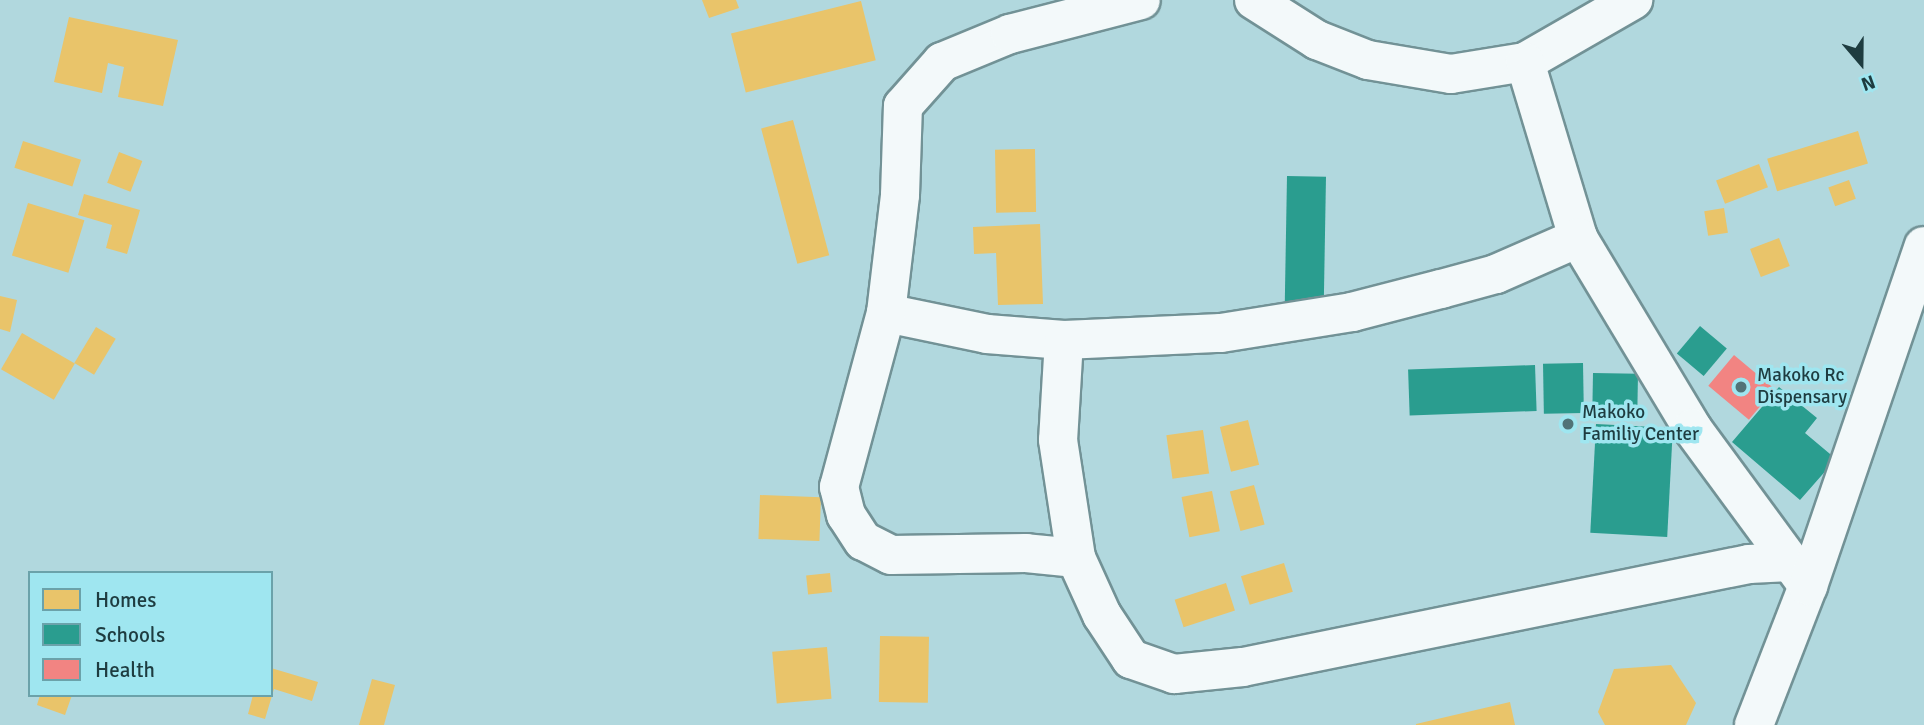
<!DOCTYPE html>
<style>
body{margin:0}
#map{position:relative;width:1924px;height:725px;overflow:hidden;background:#b1d8de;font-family:Signika,sans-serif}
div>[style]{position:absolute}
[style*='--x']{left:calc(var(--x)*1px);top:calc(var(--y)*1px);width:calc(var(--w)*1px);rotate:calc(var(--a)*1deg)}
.homes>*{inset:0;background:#e9c46a;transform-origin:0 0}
.schools>*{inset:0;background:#2a9d8f;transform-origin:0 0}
.health>*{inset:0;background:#f28482;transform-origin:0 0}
.roads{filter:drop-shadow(2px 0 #729296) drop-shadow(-2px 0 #729296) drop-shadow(0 2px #729296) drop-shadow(0 -2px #729296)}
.minor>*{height:38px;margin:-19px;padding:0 19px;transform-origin:19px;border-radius:19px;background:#f3f9fa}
.dots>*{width:19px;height:19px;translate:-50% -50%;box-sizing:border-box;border:4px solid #9fe6f0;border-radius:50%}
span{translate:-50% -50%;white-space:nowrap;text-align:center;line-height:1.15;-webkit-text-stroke:7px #9fe6f0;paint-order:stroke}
.poi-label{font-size:19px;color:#1e3c40}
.left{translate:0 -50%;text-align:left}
.legend{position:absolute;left:28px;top:571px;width:245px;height:126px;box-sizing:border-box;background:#9fe6f0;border:2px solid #6ba2aa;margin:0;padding:9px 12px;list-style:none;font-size:21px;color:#1e3c40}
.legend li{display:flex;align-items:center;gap:14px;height:35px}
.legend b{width:35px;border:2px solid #6ba2aa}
.north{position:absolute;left:1826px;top:28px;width:70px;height:70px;-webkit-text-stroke:5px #9fe6f0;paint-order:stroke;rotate:160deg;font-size:19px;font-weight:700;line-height:28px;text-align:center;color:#1e3c40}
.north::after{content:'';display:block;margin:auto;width:24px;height:32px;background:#1e3c40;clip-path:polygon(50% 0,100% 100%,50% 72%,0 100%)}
</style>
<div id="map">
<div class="homes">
<div style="clip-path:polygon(702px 0,736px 0,739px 8px,709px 18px)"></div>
<div style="left:861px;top:1px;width:61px;height:134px;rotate:76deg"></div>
<div style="clip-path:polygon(69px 17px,178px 40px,163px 106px,118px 97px,124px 67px,108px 63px,102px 93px,54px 82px)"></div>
<div style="left:793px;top:120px;width:140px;height:33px;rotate:75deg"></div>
<div style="left:1858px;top:131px;width:34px;height:95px;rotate:73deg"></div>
<div style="left:23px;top:141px;width:61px;height:28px;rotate:18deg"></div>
<div style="left:1035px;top:149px;width:63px;height:40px;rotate:89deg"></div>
<div style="left:119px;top:152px;width:25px;height:33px;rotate:21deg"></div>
<div style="left:1759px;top:164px;width:25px;height:46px;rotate:69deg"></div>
<div style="left:1849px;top:180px;width:20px;height:22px;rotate:70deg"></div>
<div style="clip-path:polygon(84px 194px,140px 210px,127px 254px,106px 248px,112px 225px,78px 215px)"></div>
<div style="left:28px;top:203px;width:59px;height:55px;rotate:17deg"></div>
<div style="left:1724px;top:208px;width:25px;height:20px;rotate:81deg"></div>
<div style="clip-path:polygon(1040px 224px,1043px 304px,998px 305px,996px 253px,974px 254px,973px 227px)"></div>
<div style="left:1779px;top:238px;width:30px;height:31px;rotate:69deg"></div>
<div style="clip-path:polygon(0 296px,17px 300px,10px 332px,0 329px)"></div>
<div style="left:96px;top:327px;width:23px;height:42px;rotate:31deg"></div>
<div style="left:22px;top:333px;width:61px;height:42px;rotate:30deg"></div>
<div style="left:1248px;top:420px;width:46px;height:29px;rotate:76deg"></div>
<div style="left:1203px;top:430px;width:44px;height:37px;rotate:82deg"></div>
<div style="left:1254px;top:485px;width:41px;height:25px;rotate:75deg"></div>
<div style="left:1212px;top:491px;width:41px;height:31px;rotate:79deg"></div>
<div style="left:760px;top:495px;width:61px;height:44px;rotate:2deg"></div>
<div style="left:1284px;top:563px;width:30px;height:45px;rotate:73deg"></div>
<div style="left:830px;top:573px;width:19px;height:24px;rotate:84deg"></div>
<div style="left:1226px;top:583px;width:29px;height:54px;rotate:72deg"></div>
<div style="left:880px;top:636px;width:49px;height:66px;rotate:1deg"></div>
<div style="left:827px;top:647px;width:52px;height:55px;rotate:85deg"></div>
<div style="clip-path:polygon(1671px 665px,1696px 703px,1686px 725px,1605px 725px,1598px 712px,1614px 669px)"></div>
<div style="clip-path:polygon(271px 668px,318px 682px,312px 701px,274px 689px,265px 719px,248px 714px,253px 695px,271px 695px)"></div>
<div style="clip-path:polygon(372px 679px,395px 685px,384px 725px,359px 725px)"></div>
<div style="clip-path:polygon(40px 695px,72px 695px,65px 715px,37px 705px)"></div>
<div style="clip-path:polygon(1510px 702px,1515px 725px,1416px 725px,1416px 724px)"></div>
</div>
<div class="schools">
<div style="left:1287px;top:176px;width:39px;height:135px;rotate:1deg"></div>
<div style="left:1700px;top:326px;width:35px;height:36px;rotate:40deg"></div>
<div style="left:1583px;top:363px;width:50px;height:40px;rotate:89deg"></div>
<div style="left:1535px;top:365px;width:46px;height:127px;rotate:88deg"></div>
<div style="left:1593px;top:373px;width:45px;height:44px;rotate:1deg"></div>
<div style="clip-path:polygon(1779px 387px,1817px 418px,1805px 433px,1836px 459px,1800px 500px,1732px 442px)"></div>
<div style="left:1596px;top:424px;width:77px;height:109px;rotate:3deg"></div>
</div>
<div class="health">
<div style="left:1734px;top:355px;width:53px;height:40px;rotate:40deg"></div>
</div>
<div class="roads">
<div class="minor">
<div style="--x:1254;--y:0;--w:75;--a:32.4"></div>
<div style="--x:1317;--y:40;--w:55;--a:21.4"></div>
<div style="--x:1368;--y:60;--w:84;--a:9.6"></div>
<div style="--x:1451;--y:74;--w:75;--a:-9.2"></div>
<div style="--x:1525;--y:62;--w:125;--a:-29.9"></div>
<div style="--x:1525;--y:62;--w:184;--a:73.2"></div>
<div style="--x:1578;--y:238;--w:222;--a:59"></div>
<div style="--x:1692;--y:428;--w:196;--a:53.7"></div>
<div style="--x:886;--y:313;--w:103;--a:11.7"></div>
<div style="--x:987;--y:334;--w:77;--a:4.5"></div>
<div style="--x:1064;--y:340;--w:157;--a:-2.6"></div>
<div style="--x:1221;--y:333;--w:133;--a:-9.1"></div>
<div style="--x:1352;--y:312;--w:92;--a:-14.5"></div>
<div style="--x:1441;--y:289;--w:57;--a:-15.3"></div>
<div style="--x:1496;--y:274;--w:90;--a:-23.7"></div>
<div style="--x:1064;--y:340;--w:100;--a:93.4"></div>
<div style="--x:1058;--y:440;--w:119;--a:81.3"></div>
<div style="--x:1076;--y:558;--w:63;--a:65.5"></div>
<div style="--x:1102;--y:615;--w:53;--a:56.6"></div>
<div style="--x:1131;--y:659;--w:46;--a:19.2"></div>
<div style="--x:1174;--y:674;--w:69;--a:-5.8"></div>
<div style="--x:1243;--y:667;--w:516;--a:-11.51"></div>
<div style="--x:1749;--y:564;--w:41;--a:-2.8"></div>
<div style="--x:1076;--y:558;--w:50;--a:-174.3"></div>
<div style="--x:1026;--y:553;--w:135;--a:179.2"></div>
<div style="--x:891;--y:555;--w:31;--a:-153"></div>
<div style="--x:863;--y:541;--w:31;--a:-123"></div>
<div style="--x:846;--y:515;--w:29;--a:-104"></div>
<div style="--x:839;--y:487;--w:180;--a:-74.9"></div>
<div style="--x:886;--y:313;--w:119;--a:-83.2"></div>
<div style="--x:900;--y:195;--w:89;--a:-88.1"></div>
<div style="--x:903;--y:106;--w:59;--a:-48.4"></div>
<div style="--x:942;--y:62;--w:74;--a:-22.4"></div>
<div style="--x:1010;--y:34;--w:135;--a:-14.5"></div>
<div style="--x:1754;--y:725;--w:149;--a:-68.8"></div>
<div style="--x:1808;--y:586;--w:359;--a:-71.2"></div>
</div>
</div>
<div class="dots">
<div style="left:1741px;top:387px;background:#517377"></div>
<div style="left:1568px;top:424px;background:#517377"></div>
</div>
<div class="poi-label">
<span class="left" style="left:1757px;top:387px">Makoko Rc<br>Dispensary</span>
<span class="left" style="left:1582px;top:424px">Makoko<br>Familiy Center</span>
</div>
<ul class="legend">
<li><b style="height:19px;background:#e9c46a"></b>Homes</li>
<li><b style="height:19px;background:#2a9d8f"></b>Schools</li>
<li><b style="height:19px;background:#f28482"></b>Health</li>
</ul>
<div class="north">N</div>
</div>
